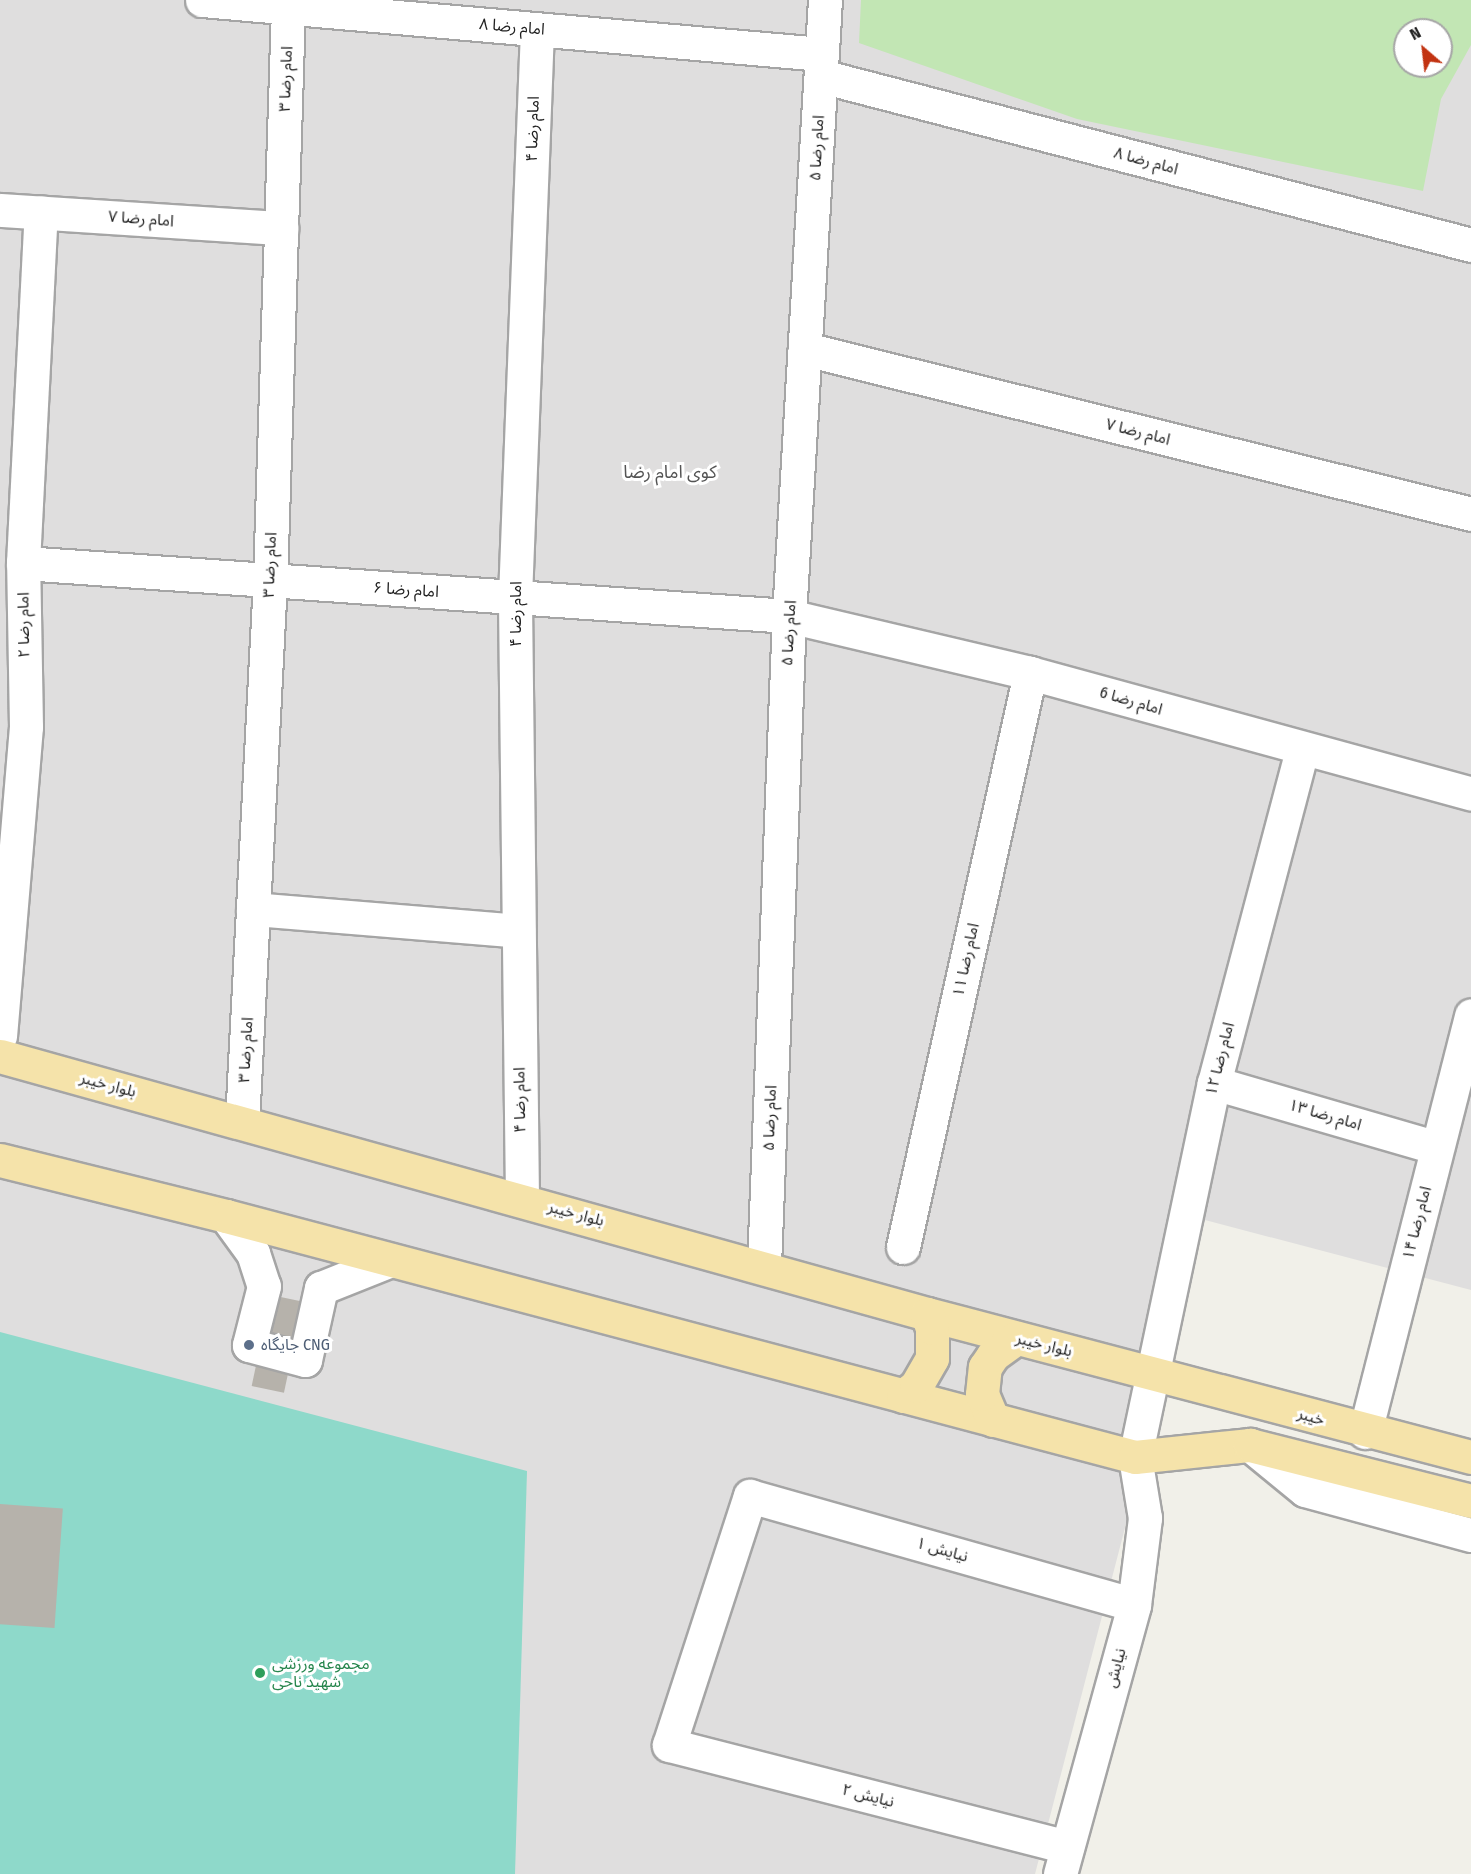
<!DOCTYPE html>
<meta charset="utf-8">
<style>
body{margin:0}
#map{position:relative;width:1471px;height:1874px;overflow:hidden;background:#f1f0e9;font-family:"Fira Sans Condensed","Noto Sans Arabic",sans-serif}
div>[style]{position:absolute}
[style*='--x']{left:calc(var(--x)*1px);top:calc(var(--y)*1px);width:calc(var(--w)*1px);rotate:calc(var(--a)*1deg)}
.residential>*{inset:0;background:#dfdede}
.grass>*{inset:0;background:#c2e6b4}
.pitch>*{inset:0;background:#8ed9ca}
.building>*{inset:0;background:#b6b2ab;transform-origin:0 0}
.roads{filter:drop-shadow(2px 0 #a5a5a5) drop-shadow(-2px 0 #a5a5a5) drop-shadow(0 2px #a5a5a5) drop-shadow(0 -2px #a5a5a5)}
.minor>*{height:33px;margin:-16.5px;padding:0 16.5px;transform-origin:16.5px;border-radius:16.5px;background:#fff}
.major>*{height:33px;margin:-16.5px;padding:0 16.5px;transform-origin:16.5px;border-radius:16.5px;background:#f5e3aa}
.dots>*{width:16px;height:16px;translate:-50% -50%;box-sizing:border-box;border:3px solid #fff;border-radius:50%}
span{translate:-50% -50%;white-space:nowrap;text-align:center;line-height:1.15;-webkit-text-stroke:6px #fff;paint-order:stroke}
.street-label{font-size:16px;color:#212121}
.service-label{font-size:16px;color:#4e5e75}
.left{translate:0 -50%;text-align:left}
.leisure-label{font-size:16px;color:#27864d}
.neighbourhood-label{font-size:18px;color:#545454}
.north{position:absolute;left:1393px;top:18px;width:60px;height:60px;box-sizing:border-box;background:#fff;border:2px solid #a6a6a6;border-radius:50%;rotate:332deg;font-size:16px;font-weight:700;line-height:24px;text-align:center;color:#212121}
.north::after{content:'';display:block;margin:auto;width:21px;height:27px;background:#c23311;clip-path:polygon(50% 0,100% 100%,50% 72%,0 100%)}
</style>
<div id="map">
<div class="residential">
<div style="clip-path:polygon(evenodd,0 0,1471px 0,1471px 1290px,1205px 1220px,1035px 1874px,0 1874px,0 0,1405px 30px,1441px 30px,1441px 66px,1405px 66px,1405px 30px)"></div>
</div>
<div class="grass">
<div style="clip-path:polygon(evenodd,861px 0,1471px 0,1471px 45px,1441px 99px,1423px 191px,1077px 119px,859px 43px,861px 0,1405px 30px,1441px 30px,1441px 66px,1405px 66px,1405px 30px)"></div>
</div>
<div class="pitch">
<div style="clip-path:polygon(0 1332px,527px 1471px,515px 1874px,0 1874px)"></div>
</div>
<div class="building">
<div style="left:271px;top:1295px;width:33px;height:93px;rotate:12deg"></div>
<div style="left:0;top:1504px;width:63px;height:120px;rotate:4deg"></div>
</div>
<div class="roads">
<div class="minor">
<div style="--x:202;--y:0;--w:622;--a:4.98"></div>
<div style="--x:821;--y:76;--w:672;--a:14.57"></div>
<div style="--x:0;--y:210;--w:282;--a:3.7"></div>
<div style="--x:805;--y:349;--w:686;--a:13.91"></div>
<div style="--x:23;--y:563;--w:768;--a:3.96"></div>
<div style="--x:789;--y:616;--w:248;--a:13.3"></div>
<div style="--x:1030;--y:673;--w:457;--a:15.3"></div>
<div style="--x:253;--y:909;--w:266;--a:4.7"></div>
<div style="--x:0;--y:1036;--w:310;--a:-85.2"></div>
<div style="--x:26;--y:727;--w:164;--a:-91"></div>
<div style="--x:23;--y:563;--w:351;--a:-87.1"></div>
<div style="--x:1214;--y:1083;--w:230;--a:16.2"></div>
<div style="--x:242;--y:1122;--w:542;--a:-87.04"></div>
<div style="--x:270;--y:581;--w:574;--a:-88.2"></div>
<div style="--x:522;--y:1200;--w:603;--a:-90.67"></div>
<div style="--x:515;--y:597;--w:568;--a:-87.78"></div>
<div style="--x:226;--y:1216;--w:46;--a:53.9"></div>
<div style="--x:253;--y:1253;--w:35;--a:72"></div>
<div style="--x:264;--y:1286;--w:61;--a:104.3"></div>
<div style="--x:249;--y:1345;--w:58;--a:15"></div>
<div style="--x:305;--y:1360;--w:74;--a:-77.5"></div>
<div style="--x:321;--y:1288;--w:75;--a:-21.8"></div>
<div style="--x:903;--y:1247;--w:588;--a:-77.52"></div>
<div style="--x:764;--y:1266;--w:650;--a:-87.8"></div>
<div style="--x:789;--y:616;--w:617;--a:-86.66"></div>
<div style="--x:1365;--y:1432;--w:430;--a:-75.7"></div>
<div style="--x:1250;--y:1445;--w:71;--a:39.3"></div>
<div style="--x:1305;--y:1490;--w:172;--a:15.2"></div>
<div style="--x:1067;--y:1847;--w:411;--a:-165.6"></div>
<div style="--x:669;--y:1745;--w:262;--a:-72"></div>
<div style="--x:750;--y:1496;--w:399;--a:15.8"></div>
<div style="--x:1060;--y:1874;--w:279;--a:-74.6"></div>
<div style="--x:1134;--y:1605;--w:88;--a:-82.8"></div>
<div style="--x:1145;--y:1518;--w:62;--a:-99.3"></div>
<div style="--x:1135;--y:1457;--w:382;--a:-78.1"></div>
<div style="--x:1214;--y:1083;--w:345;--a:-75.2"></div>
</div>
<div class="major">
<div style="--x:0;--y:1056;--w:962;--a:15.55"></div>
<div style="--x:927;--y:1314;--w:562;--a:14.73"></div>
<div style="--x:0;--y:1160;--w:233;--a:13.9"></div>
<div style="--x:226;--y:1216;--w:940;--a:14.85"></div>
<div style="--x:1135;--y:1457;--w:116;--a:-6"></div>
<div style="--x:1250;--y:1445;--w:228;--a:14.2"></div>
<div style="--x:903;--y:1396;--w:16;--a:-38"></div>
<div style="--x:916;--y:1386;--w:32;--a:-60"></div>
<div style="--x:932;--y:1358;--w:30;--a:-90"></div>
<div style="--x:932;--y:1328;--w:15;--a:-110"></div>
<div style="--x:993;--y:1420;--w:28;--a:-113"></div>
<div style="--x:982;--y:1394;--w:27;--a:-84"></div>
<div style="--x:985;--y:1367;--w:14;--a:-56"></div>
<div style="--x:993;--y:1355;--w:29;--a:-36"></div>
</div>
</div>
<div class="dots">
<div style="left:249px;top:1345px;background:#5c6f8a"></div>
<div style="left:260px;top:1673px;background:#2e9e5b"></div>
</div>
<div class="street-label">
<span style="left:512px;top:27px;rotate:5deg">امام رضا ۸</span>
<span style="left:286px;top:79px;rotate:-88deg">امام رضا ۳</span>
<span style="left:533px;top:129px;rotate:-88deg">امام رضا ۴</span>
<span style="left:817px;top:148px;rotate:-87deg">امام رضا ۵</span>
<span style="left:1146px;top:161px;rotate:15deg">امام رضا ۸</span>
<span style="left:141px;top:219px;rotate:4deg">امام رضا ۷</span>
<span style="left:1138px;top:432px;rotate:14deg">امام رضا ۷</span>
<span style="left:270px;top:565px;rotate:-88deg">امام رضا ۳</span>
<span style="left:406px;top:590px;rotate:4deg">امام رضا ۶</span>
<span style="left:516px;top:614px;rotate:-90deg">امام رضا ۴</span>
<span style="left:24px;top:625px;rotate:-91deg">امام رضا ۲</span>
<span style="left:789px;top:633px;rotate:-87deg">امام رضا ۵</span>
<span style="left:1131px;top:701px;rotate:16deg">امام رضا 6</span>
<span style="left:966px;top:960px;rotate:-78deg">امام رضا ۱۱</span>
<span style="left:246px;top:1050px;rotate:-87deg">امام رضا ۳</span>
<span style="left:1220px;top:1059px;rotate:-76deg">امام رضا ۱۲</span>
<span style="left:108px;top:1085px;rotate:15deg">بلوار خیبر</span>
<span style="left:520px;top:1100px;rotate:-91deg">امام رضا ۴</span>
<span style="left:1325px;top:1115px;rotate:16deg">امام رضا ۱۳</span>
<span style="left:770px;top:1118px;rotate:-88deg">امام رضا ۵</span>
<span style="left:576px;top:1214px;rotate:15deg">بلوار خیبر</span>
<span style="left:1417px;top:1223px;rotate:-76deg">امام رضا ۱۴</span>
<span style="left:1044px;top:1345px;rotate:14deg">بلوار خیبر</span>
<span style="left:1311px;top:1417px;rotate:16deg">خیبر</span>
<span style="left:942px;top:1550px;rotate:16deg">نیایش ۱</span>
<span style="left:1116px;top:1668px;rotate:-75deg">نیایش</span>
<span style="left:868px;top:1796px;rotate:14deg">نیایش ۲</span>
</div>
<div class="service-label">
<span class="left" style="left:261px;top:1345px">جایگاه CNG</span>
</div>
<div class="leisure-label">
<span class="left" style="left:272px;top:1673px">مجموعه ورزشی<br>شهید ناحی</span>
</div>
<div class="neighbourhood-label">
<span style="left:670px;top:472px">کوی امام رضا</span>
</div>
<div class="north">N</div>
</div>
